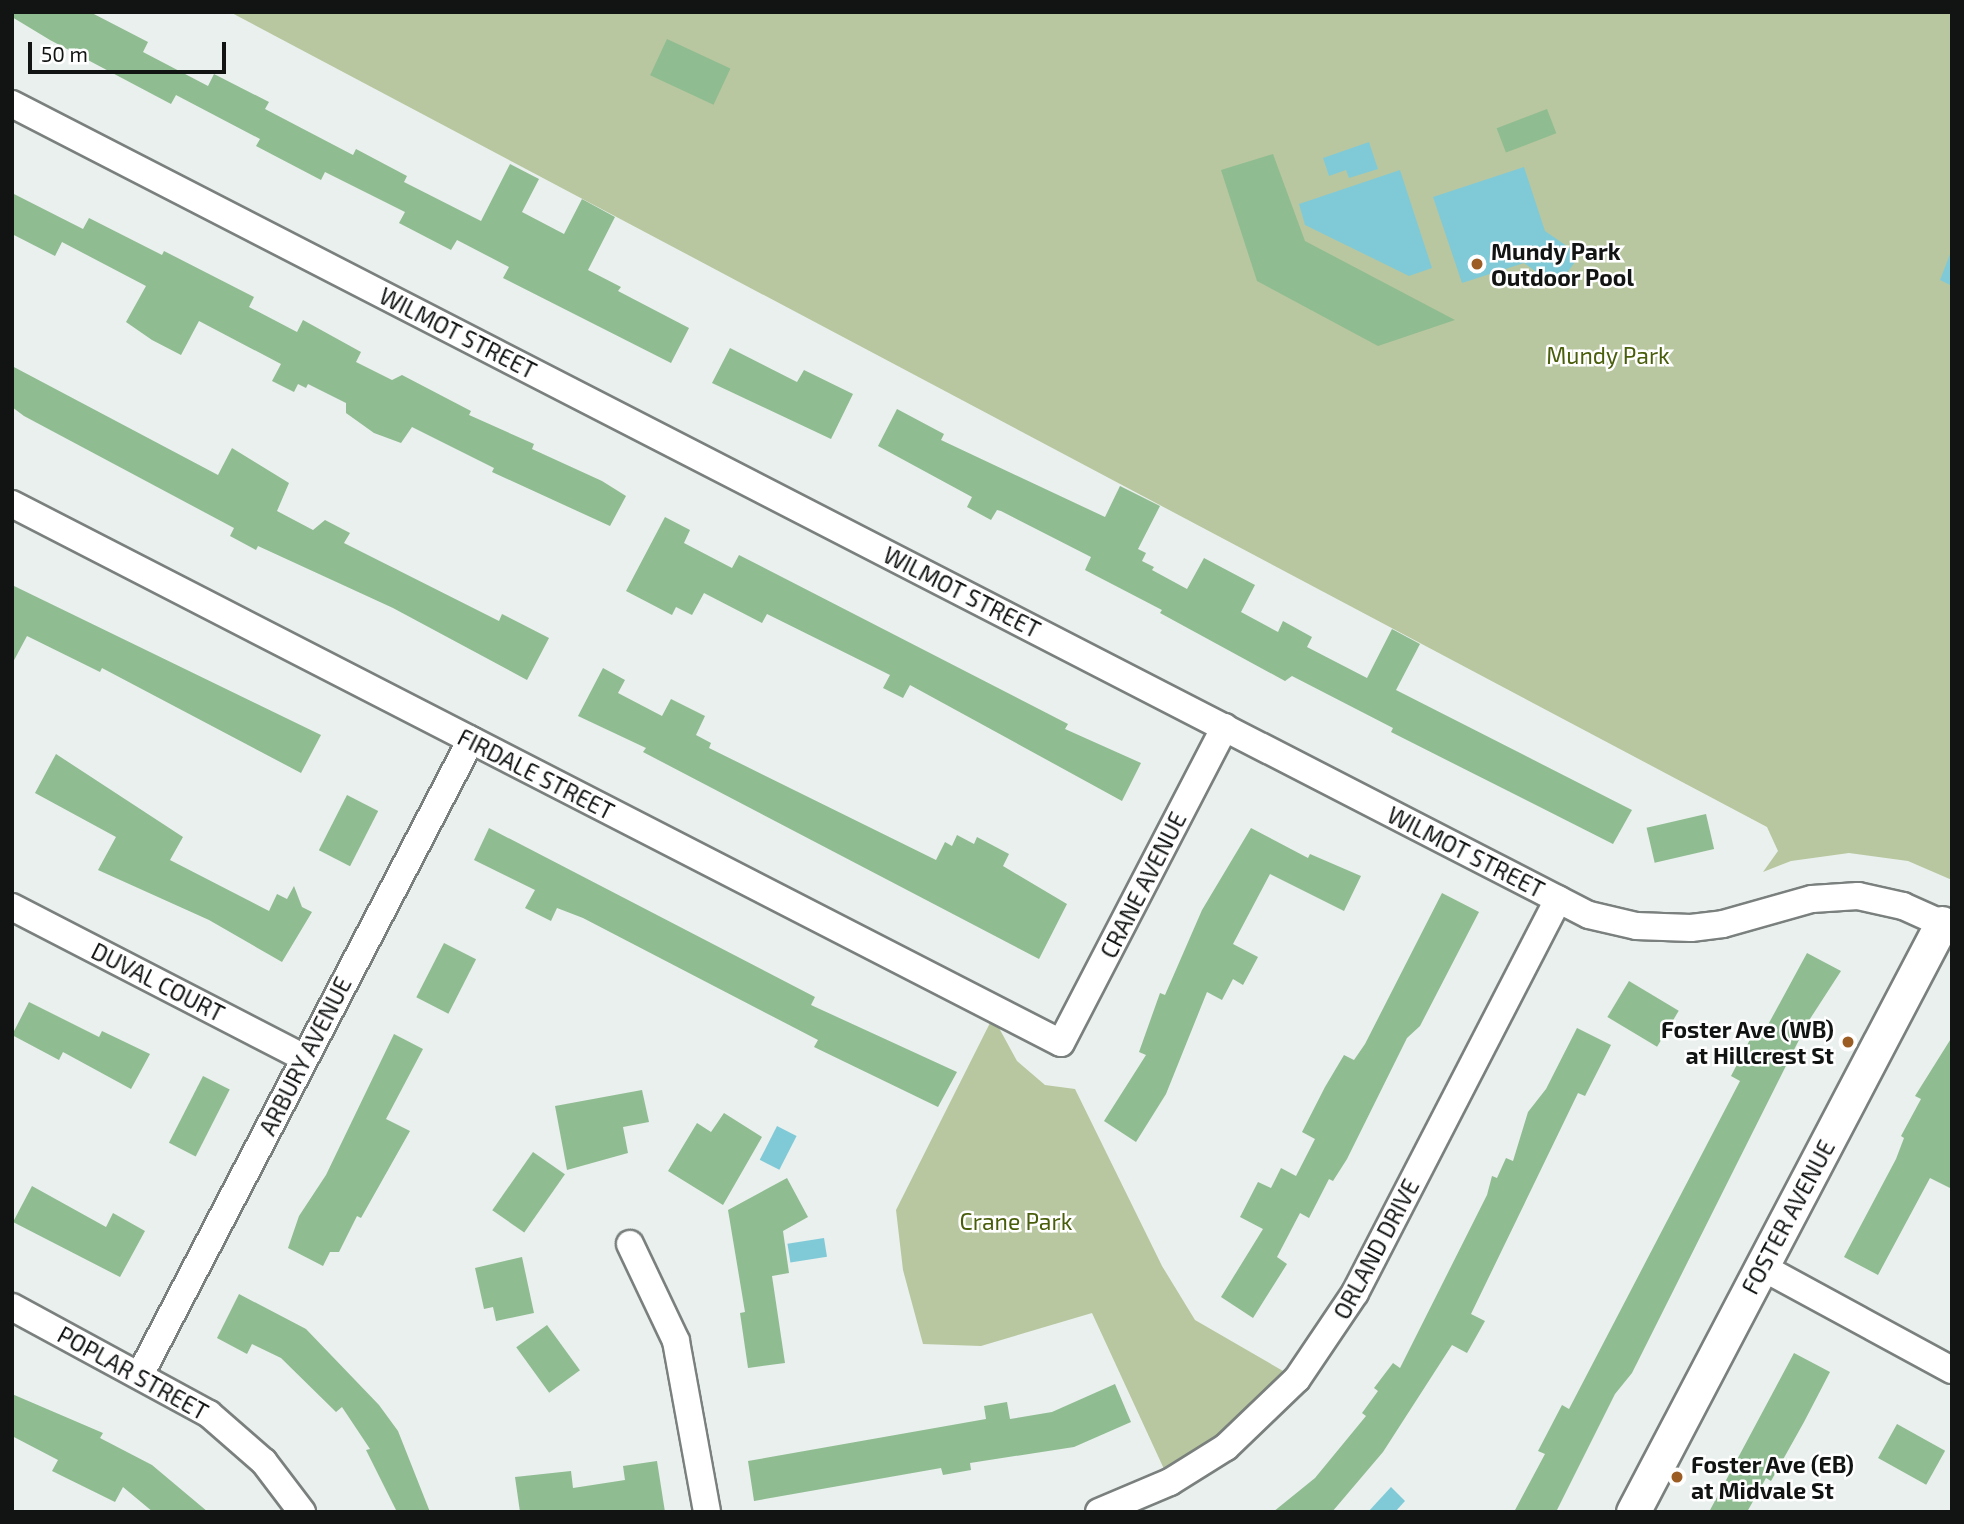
<!DOCTYPE html>
<style>
body{margin:0}
#map{position:relative;width:1964px;height:1524px;overflow:hidden;background:#e9f0ed;font-family:"Exo 2",sans-serif}
div>[style]{position:absolute}
[style*='--x']{left:calc(var(--x)*1px);top:calc(var(--y)*1px);width:calc(var(--w)*1px);rotate:calc(var(--a)*1deg)}
.green>*{inset:0;background:#b8c79f}
.water>*{inset:0;background:#80cad8;transform-origin:0 0}
.building>*{inset:0;background:#90bc92;transform-origin:0 0}
.roads{filter:drop-shadow(2px 0 #7a807d) drop-shadow(-2px 0 #7a807d) drop-shadow(0 2px #7a807d) drop-shadow(0 -2px #7a807d)}
.minor>*{height:26px;margin:-13px;padding:0 13px;transform-origin:13px;border-radius:13px;background:#fff}
.tertiary>*{height:33px;margin:-16.5px;padding:0 16.5px;transform-origin:16.5px;border-radius:16.5px;background:#fff}
.dots>*{width:19px;height:19px;translate:-50% -50%;box-sizing:border-box;border:4px solid #fff;border-radius:50%}
span{translate:-50% -50%;white-space:nowrap;text-align:center;line-height:1.15;-webkit-text-stroke:5px #fff;paint-order:stroke}
.poi-label{font-size:23px;color:#111413;font-weight:700}
.left{translate:0 -50%;text-align:left}
.right{translate:-100% -50%;text-align:right}
.street-label{font-size:23px;color:#111413}
.park-label{font-size:23px;color:#495e0b}
.frame{position:absolute;inset:0;border:14px solid #111413;pointer-events:none}
.scale{position:absolute;left:28px;top:42px;width:198px;height:32px;box-sizing:border-box;border:4px solid #111413;border-top:0;padding-left:9px;font-size:21px;line-height:24px;white-space:nowrap;color:#111413;-webkit-text-stroke:5px #fff;paint-order:stroke}
</style>
<div id="map">
<div class="green">
<div style="clip-path:polygon(230px 12px,1952px 12px,1952px 880px,1908px 861px,1849px 853px,1791px 861px,1763px 872px,1778px 851px,1767px 827px)"></div>
<div style="clip-path:polygon(993px 1017px,1017px 1061px,1045px 1085px,1075px 1089px,1162px 1266px,1195px 1320px,1297px 1379px,1170px 1482px,1092px 1313px,981px 1346px,923px 1344px,903px 1270px,896px 1210px)"></div>
</div>
<div class="water">
<div style="clip-path:polygon(1369px 142px,1378px 169px,1349px 178px,1346px 170px,1329px 176px,1323px 158px)"></div>
<div style="clip-path:polygon(1524px 167px,1545px 231px,1580px 255px,1557px 287px,1524px 263px,1462px 283px,1433px 197px)"></div>
<div style="clip-path:polygon(1400px 170px,1432px 268px,1409px 276px,1305px 225px,1299px 204px)"></div>
<div style="clip-path:polygon(1952px 249px,1952px 286px,1940px 280px)"></div>
<div style="left:777px;top:1126px;width:22px;height:38px;rotate:27deg"></div>
<div style="left:824px;top:1238px;width:19px;height:37px;rotate:81deg"></div>
<div style="clip-path:polygon(1391px 1487px,1405px 1501px,1395px 1512px,1368px 1512px)"></div>
</div>
<div class="building">
<div style="clip-path:polygon(12px 12px,90px 12px,148px 42px,143px 52px,208px 86px,214px 74px,269px 102px,265px 109px,353px 155px,356px 149px,407px 176px,404px 182px,481px 221px,510px 164px,539px 179px,522px 212px,564px 234px,582px 199px,615px 217px,588px 270px,621px 287px,618px 291px,689px 328px,671px 363px,503px 278px,509px 267px,457px 240px,451px 250px,399px 223px,405px 212px,325px 172px,321px 180px,256px 146px,260px 139px,176px 95px,171px 104px,50px 40px,12px 17px)"></div>
<div style="left:667px;top:39px;width:70px;height:40px;rotate:25deg"></div>
<div style="left:1547px;top:109px;width:26px;height:54px;rotate:69deg"></div>
<div style="clip-path:polygon(1273px 154px,1305px 241px,1455px 320px,1378px 346px,1257px 281px,1221px 170px)"></div>
<div style="clip-path:polygon(12px 193px,83px 229px,89px 218px,162px 255px,164px 251px,254px 297px,249px 307px,297px 332px,303px 320px,361px 352px,356px 362px,392px 380px,402px 375px,471px 411px,469px 415px,534px 444px,532px 449px,602px 481px,626px 496px,610px 526px,492px 472px,494px 468px,412px 427px,401px 443px,374px 433px,346px 413px,346px 403px,308px 384px,306px 388px,298px 384px,294px 392px,272px 381px,281px 364px,199px 321px,181px 355px,152px 340px,126px 322px,146px 286px,62px 242px,55px 256px,12px 234px)"></div>
<div style="clip-path:polygon(730px 348px,797px 382px,804px 370px,853px 394px,831px 439px,712px 383px)"></div>
<div style="clip-path:polygon(12px 366px,218px 475px,232px 448px,289px 483px,277px 511px,313px 530px,325px 520px,350px 533px,344px 543px,499px 621px,502px 614px,549px 638px,527px 680px,393px 608px,258px 546px,256px 550px,230px 536px,234px 528px,24px 416px,12px 407px)"></div>
<div style="clip-path:polygon(897px 409px,944px 434px,941px 440px,1105px 517px,1120px 486px,1160px 506px,1138px 549px,1146px 553px,1142px 561px,1154px 567px,1152px 570px,1187px 589px,1204px 558px,1255px 585px,1241px 612px,1278px 632px,1283px 621px,1312px 637px,1307px 647px,1367px 678px,1392px 629px,1420px 644px,1396px 690px,1632px 810px,1613px 844px,1391px 732px,1393px 728px,1292px 676px,1285px 681px,1160px 613px,1162px 610px,1085px 570px,1091px 557px,1001px 511px,997px 510px,991px 520px,967px 507px,972px 497px,878px 446px)"></div>
<div style="clip-path:polygon(665px 517px,690px 530px,684px 543px,732px 568px,739px 555px,1068px 724px,1065px 729px,1141px 763px,1122px 801px,910px 685px,903px 698px,883px 688px,890px 675px,767px 614px,762px 623px,704px 593px,692px 615px,676px 607px,672px 615px,626px 591px)"></div>
<div style="clip-path:polygon(12px 585px,321px 735px,301px 773px,102px 668px,100px 672px,27px 636px,12px 664px)"></div>
<div style="clip-path:polygon(603px 668px,625px 680px,618px 693px,662px 716px,671px 699px,705px 716px,696px 735px,711px 743px,709px 748px,936px 860px,945px 842px,952px 846px,957px 835px,974px 844px,977px 837px,1009px 854px,1003px 866px,1067px 904px,1039px 959px,643px 752px,646px 748px,578px 716px)"></div>
<div style="clip-path:polygon(56px 754px,183px 837px,170px 860px,269px 911px,277px 894px,287px 899px,294px 886px,302px 907px,312px 912px,282px 962px,209px 920px,98px 870px,116px 837px,35px 793px)"></div>
<div style="left:347px;top:795px;width:35px;height:62px;rotate:27deg"></div>
<div style="left:1706px;top:814px;width:36px;height:61px;rotate:77deg"></div>
<div style="clip-path:polygon(489px 828px,815px 997px,811px 1005px,957px 1072px,938px 1107px,814px 1047px,818px 1040px,583px 918px,557px 908px,551px 921px,525px 908px,535px 890px,474px 860px)"></div>
<div style="clip-path:polygon(1251px 828px,1308px 858px,1310px 854px,1361px 876px,1344px 911px,1270px 874px,1233px 944px,1258px 957px,1243px 985px,1233px 979px,1222px 1000px,1207px 992px,1166px 1094px,1136px 1142px,1104px 1121px,1146px 1055px,1139px 1052px,1160px 993px,1165px 995px,1202px 910px)"></div>
<div style="clip-path:polygon(1442px 893px,1479px 912px,1420px 1026px,1407px 1038px,1347px 1159px,1333px 1181px,1329px 1179px,1309px 1218px,1300px 1213px,1277px 1257px,1287px 1264px,1253px 1318px,1221px 1297px,1263px 1229px,1240px 1217px,1258px 1182px,1271px 1188px,1281px 1168px,1296px 1176px,1315px 1139px,1302px 1132px,1325px 1087px,1344px 1055px,1354px 1060px,1365px 1044px)"></div>
<div style="left:444px;top:943px;width:36px;height:61px;rotate:27deg"></div>
<div style="clip-path:polygon(1807px 953px,1841px 971px,1808px 1022px,1632px 1373px,1615px 1394px,1556px 1512px,1514px 1512px,1545px 1454px,1538px 1451px,1562px 1405px,1569px 1409px,1740px 1081px,1731px 1076px,1755px 1030px,1763px 1034px)"></div>
<div style="left:1629px;top:981px;width:58px;height:42px;rotate:31deg"></div>
<div style="clip-path:polygon(29px 1002px,99px 1037px,102px 1031px,150px 1054px,131px 1089px,63px 1052px,59px 1060px,12px 1035px)"></div>
<div style="clip-path:polygon(1577px 1028px,1611px 1045px,1585px 1096px,1578px 1093px,1471px 1314px,1485px 1321px,1467px 1353px,1452px 1345px,1383px 1452px,1332px 1512px,1273px 1512px,1315px 1478px,1366px 1416px,1362px 1413px,1378px 1391px,1374px 1388px,1393px 1363px,1400px 1368px,1487px 1195px,1492px 1176px,1497px 1178px,1506px 1158px,1513px 1161px,1528px 1112px,1546px 1089px)"></div>
<div style="clip-path:polygon(394px 1034px,423px 1049px,386px 1119px,410px 1131px,361px 1218px,357px 1216px,339px 1252px,330px 1252px,323px 1266px,288px 1248px,299px 1216px,326px 1175px)"></div>
<div style="clip-path:polygon(1952px 1037px,1952px 1189px,1930px 1178px,1878px 1275px,1844px 1257px,1896px 1159px,1904px 1138px,1901px 1136px,1921px 1099px,1915px 1096px)"></div>
<div style="left:203px;top:1076px;width:30px;height:75px;rotate:27deg"></div>
<div style="clip-path:polygon(642px 1090px,649px 1122px,623px 1127px,628px 1153px,567px 1170px,555px 1106px)"></div>
<div style="clip-path:polygon(724px 1113px,762px 1137px,723px 1205px,668px 1171px,697px 1123px,711px 1132px)"></div>
<div style="left:533px;top:1152px;width:39px;height:71px;rotate:35deg"></div>
<div style="clip-path:polygon(787px 1178px,808px 1217px,783px 1231px,789px 1273px,772px 1276px,785px 1363px,748px 1368px,740px 1313px,745px 1312px,728px 1210px)"></div>
<div style="clip-path:polygon(32px 1186px,106px 1227px,113px 1213px,145px 1231px,120px 1277px,13px 1222px)"></div>
<div style="clip-path:polygon(522px 1257px,534px 1313px,496px 1321px,493px 1307px,484px 1309px,475px 1268px)"></div>
<div style="clip-path:polygon(239px 1294px,306px 1329px,379px 1405px,398px 1431px,430px 1512px,397px 1512px,366px 1450px,370px 1449px,342px 1407px,336px 1412px,281px 1358px,252px 1344px,247px 1354px,217px 1338px)"></div>
<div style="left:547px;top:1325px;width:56px;height:38px;rotate:54deg"></div>
<div style="clip-path:polygon(1794px 1353px,1830px 1372px,1804px 1422px,1771px 1481px,1766px 1478px,1747px 1512px,1709px 1512px)"></div>
<div style="clip-path:polygon(1115px 1384px,1131px 1422px,1074px 1447px,970px 1463px,971px 1470px,943px 1475px,941px 1468px,754px 1501px,748px 1461px,986px 1419px,984px 1406px,1007px 1402px,1010px 1419px,1052px 1412px)"></div>
<div style="clip-path:polygon(12px 1394px,103px 1433px,100px 1438px,152px 1465px,208px 1512px,153px 1512px,123px 1487px,115px 1502px,52px 1471px,58px 1460px,12px 1436px)"></div>
<div style="left:1897px;top:1424px;width:55px;height:39px;rotate:29deg"></div>
<div style="clip-path:polygon(657px 1461px,665px 1512px,520px 1512px,515px 1477px,571px 1471px,573px 1488px,625px 1480px,623px 1466px)"></div>
</div>
<div class="roads">
<div class="minor">
<div style="--x:12;--y:104;--w:1773;--a:27.22"></div>
<div style="--x:1589;--y:915;--w:48;--a:13.2"></div>
<div style="--x:1636;--y:926;--w:55;--a:2.1"></div>
<div style="--x:1691;--y:928;--w:32;--a:-7"></div>
<div style="--x:1723;--y:924;--w:92;--a:-15.7"></div>
<div style="--x:1812;--y:899;--w:46;--a:-3.7"></div>
<div style="--x:1858;--y:896;--w:46;--a:12.5"></div>
<div style="--x:1903;--y:906;--w:54;--a:24.2"></div>
<div style="--x:12;--y:504;--w:1179;--a:27.2"></div>
<div style="--x:1061;--y:1043;--w:356;--a:-62.6"></div>
<div style="--x:12;--y:907;--w:327;--a:27.3"></div>
<div style="--x:630;--y:1244;--w:107;--a:64.6"></div>
<div style="--x:676;--y:1341;--w:174;--a:79.7"></div>
<div style="--x:1762;--y:1267;--w:216;--a:28.5"></div>
<div style="--x:12;--y:1307;--w:224;--a:28.5"></div>
<div style="--x:209;--y:1414;--w:73;--a:41.1"></div>
<div style="--x:264;--y:1462;--w:63;--a:52.8"></div>
<div style="--x:141;--y:1373;--w:714;--a:-62.47"></div>
<div style="--x:1099;--y:1512;--w:77;--a:-22.9"></div>
<div style="--x:1170;--y:1482;--w:66;--a:-32"></div>
<div style="--x:1226;--y:1447;--w:98;--a:-43.8"></div>
<div style="--x:1297;--y:1379;--w:104;--a:-56"></div>
<div style="--x:1355;--y:1293;--w:443;--a:-62.7"></div>
</div>
<div class="tertiary">
<div style="--x:1633;--y:1512;--w:665;--a:-62.32"></div>
</div>
</div>
<div class="dots">
<div style="left:1477px;top:264px;background:#9c5d24"></div>
<div style="left:1848px;top:1042px;background:#9c5d24"></div>
<div style="left:1677px;top:1477px;background:#9c5d24"></div>
</div>
<div class="poi-label">
<span class="left" style="left:1491px;top:264px">Mundy Park<br>Outdoor Pool</span>
<span class="right" style="left:1834px;top:1042px">Foster Ave (WB)<br>at Hillcrest St</span>
<span class="left" style="left:1691px;top:1477px">Foster Ave (EB)<br>at Midvale St</span>
</div>
<div class="street-label">
<span style="left:458px;top:333px;rotate:27deg">WILMOT STREET</span>
<span style="left:962px;top:592px;rotate:27deg">WILMOT STREET</span>
<span style="left:536px;top:774px;rotate:27deg">FIRDALE STREET</span>
<span style="left:1466px;top:852px;rotate:27deg">WILMOT STREET</span>
<span style="left:1143px;top:885px;rotate:-63deg">CRANE AVENUE</span>
<span style="left:158px;top:982px;rotate:27deg">DUVAL COURT</span>
<span style="left:305px;top:1056px;rotate:-63deg">ARBURY AVENUE</span>
<span style="left:1788px;top:1217px;rotate:-62deg">FOSTER AVENUE</span>
<span style="left:1376px;top:1249px;rotate:-62deg">ORLAND DRIVE</span>
<span style="left:133px;top:1373px;rotate:29deg">POPLAR STREET</span>
</div>
<div class="park-label">
<span style="left:1608px;top:355px">Mundy Park</span>
<span style="left:1016px;top:1221px">Crane Park</span>
</div>
<div class="frame"></div>
<div class="scale">50 m</div>
</div>
